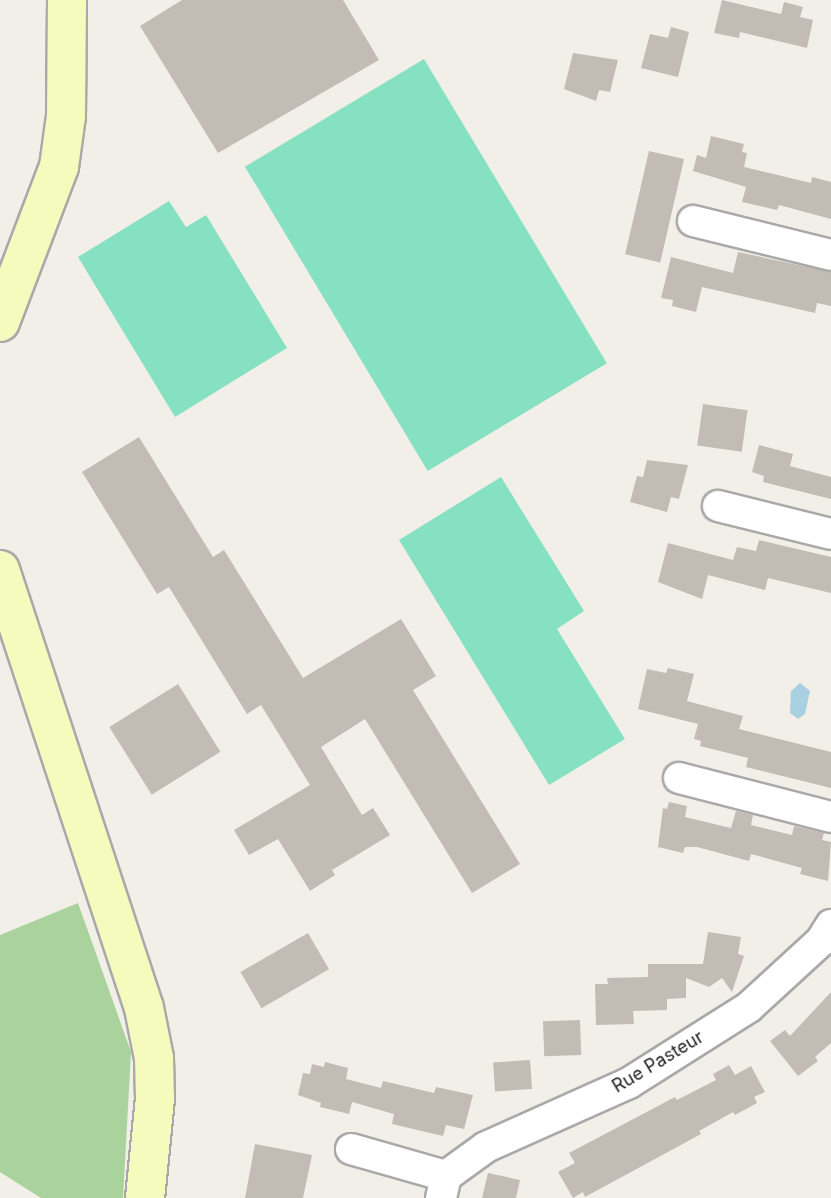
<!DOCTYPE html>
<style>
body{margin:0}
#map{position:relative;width:831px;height:1198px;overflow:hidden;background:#f2efe8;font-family:Inter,sans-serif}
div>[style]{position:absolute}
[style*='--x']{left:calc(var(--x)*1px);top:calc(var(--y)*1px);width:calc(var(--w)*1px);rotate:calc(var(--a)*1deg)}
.forest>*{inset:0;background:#a9d29d}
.pitch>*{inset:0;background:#86e1c3;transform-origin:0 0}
.water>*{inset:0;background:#a9d0e0}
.building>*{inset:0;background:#c3bcb4;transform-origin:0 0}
.roads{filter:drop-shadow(2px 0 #a9a9a9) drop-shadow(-2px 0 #a9a9a9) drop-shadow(0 2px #a9a9a9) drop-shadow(0 -2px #a9a9a9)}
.street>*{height:30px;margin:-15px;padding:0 15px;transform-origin:15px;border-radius:15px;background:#fff}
.secondary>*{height:38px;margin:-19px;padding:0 19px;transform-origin:19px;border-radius:19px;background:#f4fbbd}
span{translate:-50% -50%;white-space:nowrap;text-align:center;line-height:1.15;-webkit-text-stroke:5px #fff;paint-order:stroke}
.street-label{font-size:18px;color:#222}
</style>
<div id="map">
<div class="forest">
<div style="clip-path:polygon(78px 903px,131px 1052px,123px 1198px,41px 1198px,0 1172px,0 935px)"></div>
</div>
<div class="pitch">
<div style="left:424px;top:59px;width:355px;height:209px;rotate:59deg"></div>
<div style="clip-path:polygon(169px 201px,186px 227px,206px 215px,287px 348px,175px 417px,78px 257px)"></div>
<div style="clip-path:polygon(501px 477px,584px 611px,557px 629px,625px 739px,549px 785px,399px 540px)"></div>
</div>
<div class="water">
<div style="clip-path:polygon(800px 683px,810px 691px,805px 714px,798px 719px,790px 713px,791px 691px)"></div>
</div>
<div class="building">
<div style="clip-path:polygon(182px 0,343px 0,379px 60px,218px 153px,140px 26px)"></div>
<div style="clip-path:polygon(722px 0,781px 14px,784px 2px,803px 7px,800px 17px,813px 20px,807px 48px,740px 32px,739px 38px,714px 33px)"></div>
<div style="clip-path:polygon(671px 27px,689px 32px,678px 77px,641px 68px,650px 34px,668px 38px)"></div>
<div style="clip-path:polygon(573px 53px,618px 60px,610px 92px,599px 90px,596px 101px,564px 89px)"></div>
<div style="clip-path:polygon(711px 136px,744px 144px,742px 152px,747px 153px,744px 167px,811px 183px,812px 177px,831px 182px,831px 219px,779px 205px,777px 210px,742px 202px,746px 187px,693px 171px,697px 155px,706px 158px)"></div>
<div style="left:649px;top:151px;width:36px;height:106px;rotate:13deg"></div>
<div style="clip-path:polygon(738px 252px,831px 272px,831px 306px,817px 303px,815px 313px,702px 287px,696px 312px,672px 306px,673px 300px,661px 298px,671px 257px,733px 273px)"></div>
<div style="left:703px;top:404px;width:45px;height:42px;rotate:8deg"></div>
<div style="clip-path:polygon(139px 437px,213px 557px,224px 550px,303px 678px,401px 619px,436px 676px,413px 690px,520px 864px,472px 893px,365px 719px,321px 747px,362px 815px,373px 808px,390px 835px,332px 870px,335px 875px,310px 891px,278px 839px,249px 855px,234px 830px,310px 785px,261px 705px,247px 714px,169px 587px,157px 594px,82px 472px)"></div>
<div style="clip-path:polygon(759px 445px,793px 454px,790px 466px,831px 477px,831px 499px,763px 482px,764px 476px,752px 472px)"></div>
<div style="clip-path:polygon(647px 460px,688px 465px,679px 499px,671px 497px,667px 512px,630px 502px,637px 476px,643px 477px)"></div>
<div style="clip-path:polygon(759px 540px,831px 557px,831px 593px,768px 578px,765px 590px,708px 575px,702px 599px,658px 582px,668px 543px,733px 560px,737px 547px,756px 551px)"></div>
<div style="clip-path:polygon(668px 668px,694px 674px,687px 701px,743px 716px,739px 729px,831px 752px,831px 788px,746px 767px,748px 758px,700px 746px,701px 741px,694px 739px,698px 724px,638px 709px,647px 669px,666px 673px)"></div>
<div style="left:178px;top:684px;width:80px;height:81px;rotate:58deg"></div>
<div style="clip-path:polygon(669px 802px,687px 806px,685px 817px,731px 828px,736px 811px,753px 815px,751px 825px,792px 835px,794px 826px,824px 833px,822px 840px,831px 842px,828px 881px,800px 874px,802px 868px,751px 854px,749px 861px,697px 847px,685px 847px,683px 853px,658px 847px,663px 808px,667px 809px)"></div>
<div style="clip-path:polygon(708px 932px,741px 937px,738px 954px,744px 956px,732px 992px,722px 978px,709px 987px,686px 978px,686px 998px,667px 999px,667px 1010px,633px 1011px,634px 1024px,596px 1025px,595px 984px,608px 984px,607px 978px,648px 977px,648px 964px,703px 964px)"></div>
<div style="left:308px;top:933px;width:42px;height:78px;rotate:60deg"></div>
<div style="clip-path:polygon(831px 992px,831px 1043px,815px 1057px,818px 1061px,798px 1076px,770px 1041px,785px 1030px,790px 1036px)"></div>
<div style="left:580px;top:1020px;width:35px;height:37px;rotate:88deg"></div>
<div style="left:530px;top:1060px;width:29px;height:37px;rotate:86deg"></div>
<div style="clip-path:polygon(325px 1062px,348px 1068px,346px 1079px,381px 1088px,383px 1081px,434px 1093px,436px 1087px,473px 1095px,464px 1129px,446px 1125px,443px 1136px,392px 1124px,394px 1114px,352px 1102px,349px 1114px,320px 1107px,321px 1103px,298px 1095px,303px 1073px,310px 1074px,312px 1064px,324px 1067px)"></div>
<div style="clip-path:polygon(729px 1065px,735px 1075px,751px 1066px,765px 1092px,754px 1097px,757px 1103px,735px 1115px,733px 1112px,699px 1131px,701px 1134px,585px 1197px,583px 1192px,573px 1198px,558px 1172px,575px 1163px,569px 1153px,675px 1097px,677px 1100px,716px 1080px,713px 1074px)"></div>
<div style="clip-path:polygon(255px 1144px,312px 1155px,303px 1198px,245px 1198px)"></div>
<div style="clip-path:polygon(488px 1173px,520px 1180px,516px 1198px,482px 1198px)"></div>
</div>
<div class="roads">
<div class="street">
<div style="--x:693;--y:221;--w:142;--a:13.8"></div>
<div style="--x:718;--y:506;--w:116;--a:13.9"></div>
<div style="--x:679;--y:778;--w:157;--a:14.4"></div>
<div style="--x:351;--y:1149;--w:99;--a:15.9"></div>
<div style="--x:441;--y:1198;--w:23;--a:-77"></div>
<div style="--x:446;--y:1176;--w:49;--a:-35.9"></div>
<div style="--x:486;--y:1147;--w:157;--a:-24.1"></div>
<div style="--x:629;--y:1083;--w:142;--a:-32.3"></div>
<div style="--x:749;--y:1007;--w:98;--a:-42.5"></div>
<div style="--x:821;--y:941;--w:19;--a:-58"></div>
</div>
<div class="secondary">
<div style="--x:0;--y:322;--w:166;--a:-69.2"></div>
<div style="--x:59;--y:167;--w:51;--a:-82.2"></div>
<div style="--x:66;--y:116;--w:116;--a:-89.5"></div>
<div style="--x:0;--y:570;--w:461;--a:71.8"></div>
<div style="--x:144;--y:1008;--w:51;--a:78.7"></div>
<div style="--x:154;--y:1058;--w:40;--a:88.6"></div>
<div style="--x:155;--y:1098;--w:100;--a:95.7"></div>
</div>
</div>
<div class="street-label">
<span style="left:658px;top:1062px;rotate:-31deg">Rue Pasteur</span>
</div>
</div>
